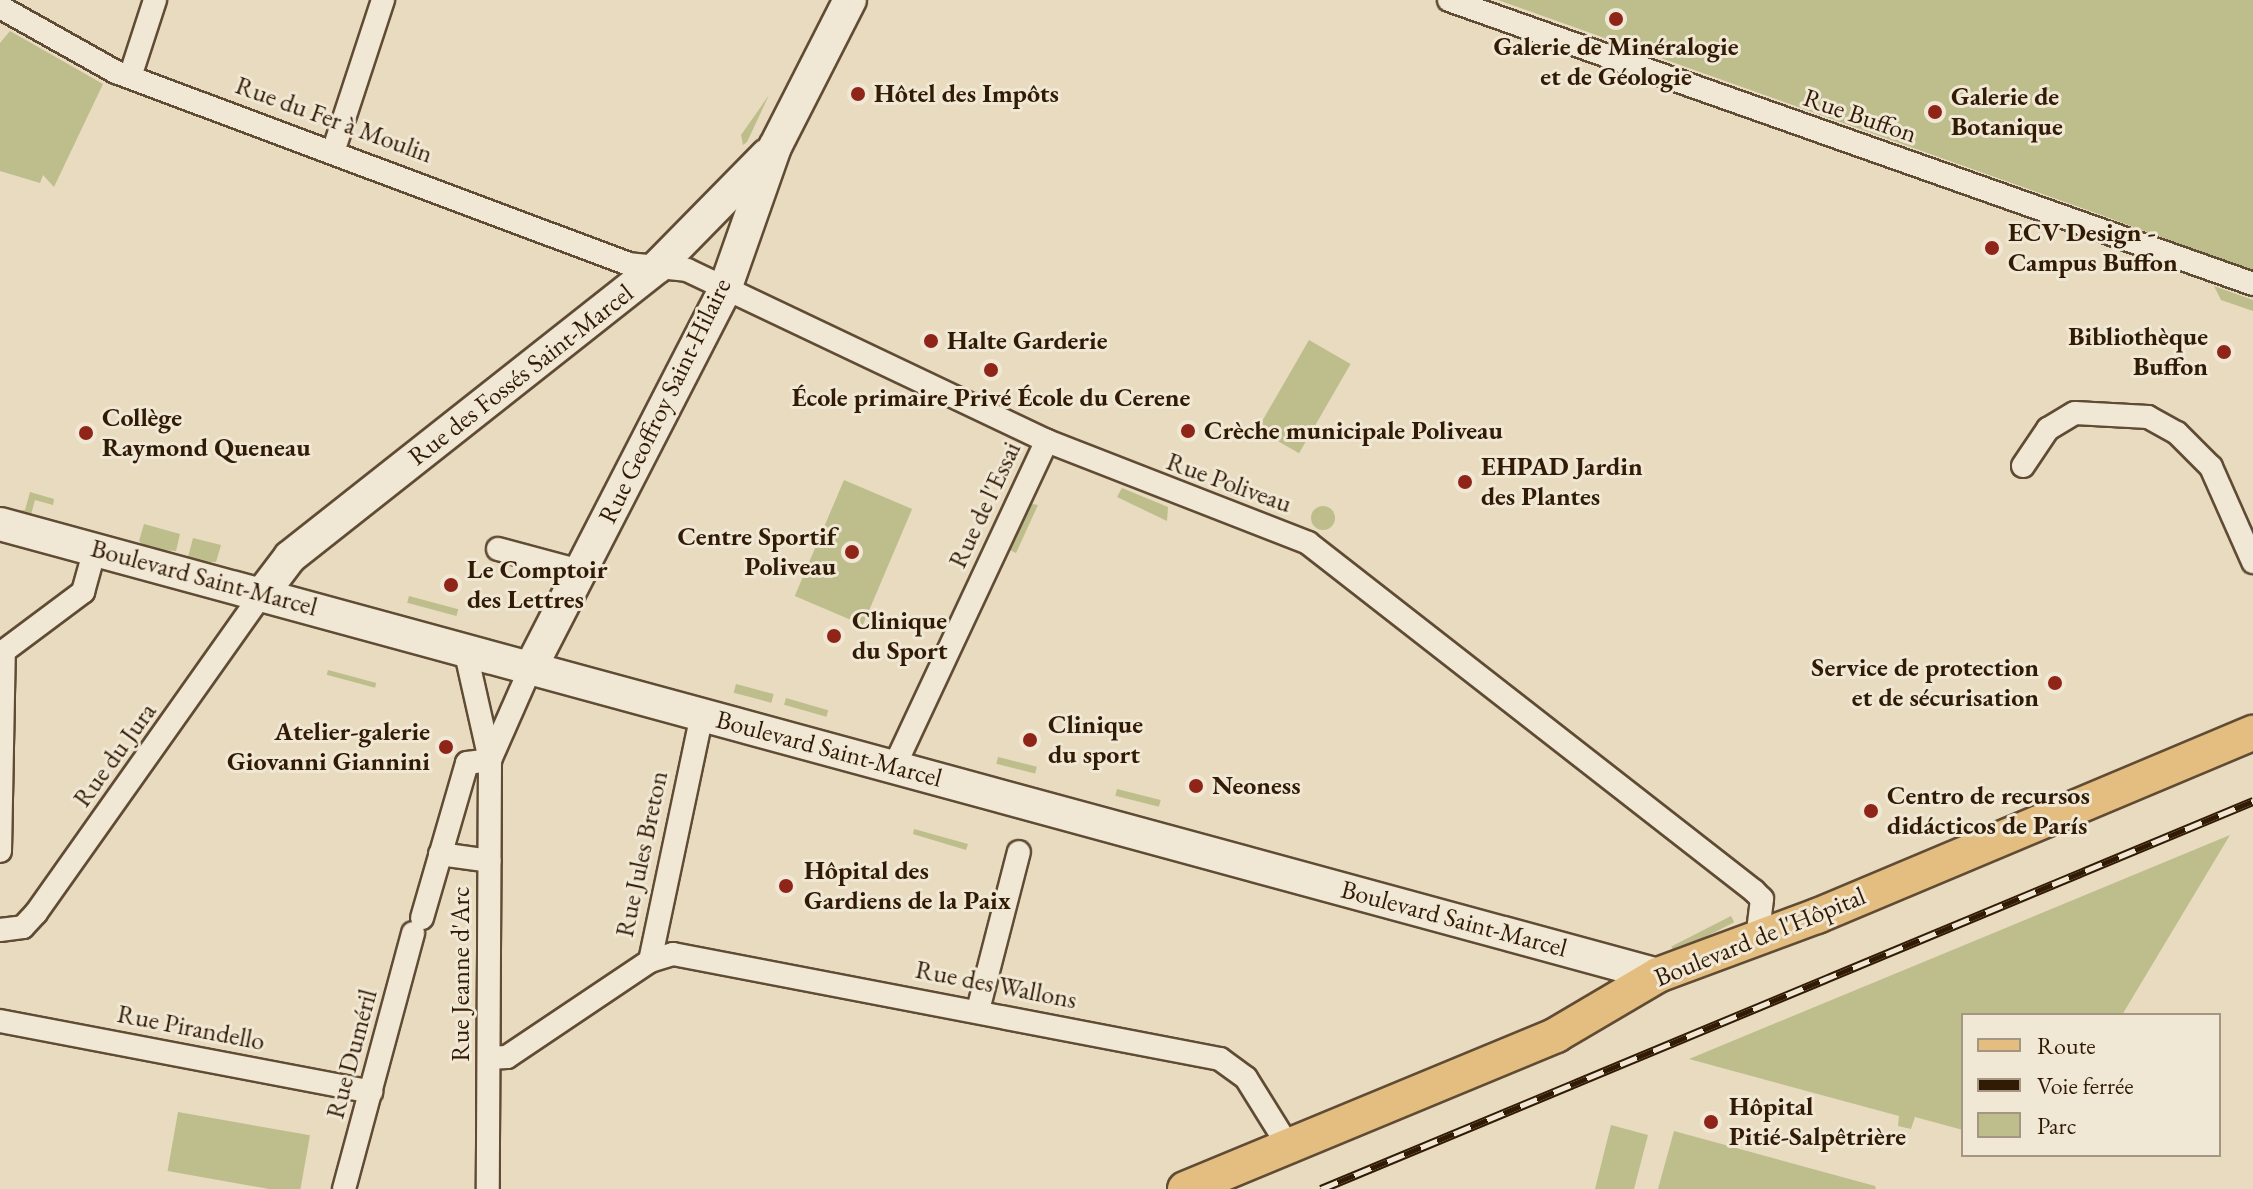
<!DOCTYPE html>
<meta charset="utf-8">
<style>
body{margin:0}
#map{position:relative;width:2253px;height:1189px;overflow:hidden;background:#e8dbbf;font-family:"EB Garamond",serif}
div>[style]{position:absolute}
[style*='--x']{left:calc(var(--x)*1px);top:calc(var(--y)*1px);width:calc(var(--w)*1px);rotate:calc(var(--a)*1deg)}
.green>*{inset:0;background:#bebd8c;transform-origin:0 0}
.round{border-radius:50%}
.roads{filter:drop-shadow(2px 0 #604b34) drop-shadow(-2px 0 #604b34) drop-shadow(0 2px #604b34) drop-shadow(0 -2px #604b34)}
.street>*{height:22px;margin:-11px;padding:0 11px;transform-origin:11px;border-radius:11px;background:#f0e8d5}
.secondary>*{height:32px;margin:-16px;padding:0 16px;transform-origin:16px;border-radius:16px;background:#f0e8d5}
.primary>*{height:34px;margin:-17px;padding:0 17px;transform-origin:17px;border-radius:17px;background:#e4be80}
.rail>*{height:9px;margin-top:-4.5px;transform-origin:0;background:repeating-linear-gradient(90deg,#f0e8d5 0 18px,#321b05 0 36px);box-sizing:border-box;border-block:2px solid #321b05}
.dots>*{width:22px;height:22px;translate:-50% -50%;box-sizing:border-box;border:4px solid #f0e8d5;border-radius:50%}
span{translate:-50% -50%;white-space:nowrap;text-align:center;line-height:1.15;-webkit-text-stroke:6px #f0e8d5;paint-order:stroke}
.poi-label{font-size:26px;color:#321b05;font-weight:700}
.left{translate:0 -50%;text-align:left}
.right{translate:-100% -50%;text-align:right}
.street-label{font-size:26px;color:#321b05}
.legend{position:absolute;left:1961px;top:1013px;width:260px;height:144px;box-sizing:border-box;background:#f0e8d5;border:2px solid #a49682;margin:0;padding:10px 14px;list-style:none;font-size:24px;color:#321b05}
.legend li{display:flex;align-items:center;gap:16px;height:40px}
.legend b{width:40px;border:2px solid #a49682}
</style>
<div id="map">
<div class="green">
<div style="clip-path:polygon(1498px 0,2253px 0,2253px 271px,2093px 212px)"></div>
<div style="clip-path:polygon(10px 31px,103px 84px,54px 187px,43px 175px,40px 183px,0 171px,0 43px)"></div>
<div style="clip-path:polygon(769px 95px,747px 142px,743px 145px,741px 135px)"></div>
<div style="clip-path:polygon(2214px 286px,2253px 300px,2253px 311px,2221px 300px)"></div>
<div style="left:1309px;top:340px;width:48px;height:103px;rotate:30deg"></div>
<div style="left:844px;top:480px;width:74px;height:126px;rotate:23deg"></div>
<div style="clip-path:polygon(1122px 488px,1168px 507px,1167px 521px,1117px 497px)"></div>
<div style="clip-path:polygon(30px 492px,54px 499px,53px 505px,35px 500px,30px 518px,8px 511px,25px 510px)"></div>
<div style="clip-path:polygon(1032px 504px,1038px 505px,1016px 553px,1010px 550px)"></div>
<div class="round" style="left:1311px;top:506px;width:24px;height:24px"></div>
<div style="clip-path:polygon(144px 524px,180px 534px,176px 551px,148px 549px,139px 541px)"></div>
<div style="clip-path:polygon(193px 538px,221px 545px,216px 562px,187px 561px)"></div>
<div style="left:409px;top:596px;width:51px;height:7px;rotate:15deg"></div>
<div style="left:328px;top:670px;width:50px;height:5px;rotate:15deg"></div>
<div style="left:736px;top:684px;width:39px;height:9px;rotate:15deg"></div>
<div style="left:786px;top:698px;width:44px;height:7px;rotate:16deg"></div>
<div style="left:998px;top:757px;width:40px;height:7px;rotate:14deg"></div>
<div style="left:1117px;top:789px;width:45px;height:7px;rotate:14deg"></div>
<div style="clip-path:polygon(914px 829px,968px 844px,966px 850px,913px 834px)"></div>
<div style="clip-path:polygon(2230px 835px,2122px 1015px,1963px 1015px,1963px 1130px,1915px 1117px,1911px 1129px,1898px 1126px,1899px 1116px,1689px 1059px)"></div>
<div style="left:1731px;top:916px;width:7px;height:67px;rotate:63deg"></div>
<div style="left:178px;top:1112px;width:134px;height:60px;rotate:10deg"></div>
<div style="clip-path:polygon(1611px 1125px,1648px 1135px,1634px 1189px,1595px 1189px)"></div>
<div style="clip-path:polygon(1674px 1131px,1875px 1186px,1876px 1189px,1658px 1189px)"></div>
</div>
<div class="roads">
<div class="street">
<div style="--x:1449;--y:0;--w:853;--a:19.45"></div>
<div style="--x:0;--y:7;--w:133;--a:29.3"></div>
<div style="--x:116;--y:72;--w:548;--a:20.52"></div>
<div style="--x:629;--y:264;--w:58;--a:5.9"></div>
<div style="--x:687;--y:270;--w:399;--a:25.4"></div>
<div style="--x:1047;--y:441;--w:280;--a:21.3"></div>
<div style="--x:1308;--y:543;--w:566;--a:37.96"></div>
<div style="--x:1754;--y:891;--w:11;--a:45"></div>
<div style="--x:1762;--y:899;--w:39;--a:97"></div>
<div style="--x:130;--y:77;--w:81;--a:-72"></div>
<div style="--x:334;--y:149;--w:157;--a:-71.8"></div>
<div style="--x:2023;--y:466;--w:45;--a:-56"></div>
<div style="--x:2048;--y:429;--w:31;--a:-31"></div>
<div style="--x:2075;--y:413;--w:73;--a:3.1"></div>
<div style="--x:2148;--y:417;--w:33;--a:29"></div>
<div style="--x:2177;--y:433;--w:48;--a:45"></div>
<div style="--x:2211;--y:467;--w:104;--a:66.1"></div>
<div style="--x:498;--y:549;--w:85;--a:15"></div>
<div style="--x:465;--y:649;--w:114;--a:77.3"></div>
<div style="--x:490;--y:760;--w:429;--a:90.3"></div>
<div style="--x:0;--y:654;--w:104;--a:-36.8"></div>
<div style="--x:83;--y:592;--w:45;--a:-74.4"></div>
<div style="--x:490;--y:760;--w:102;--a:-66.2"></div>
<div style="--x:894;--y:767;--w:360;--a:-64.9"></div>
<div style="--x:0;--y:851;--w:200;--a:-88.9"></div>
<div style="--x:440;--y:854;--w:50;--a:8"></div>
<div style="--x:422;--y:918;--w:161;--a:-73.8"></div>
<div style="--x:467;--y:763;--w:23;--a:-7"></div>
<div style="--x:0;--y:930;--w:23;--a:-7"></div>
<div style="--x:23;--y:927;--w:19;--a:-47"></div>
<div style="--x:36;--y:913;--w:391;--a:-54.7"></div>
<div style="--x:650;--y:961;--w:24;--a:-17"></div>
<div style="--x:673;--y:954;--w:557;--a:10.87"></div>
<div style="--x:1220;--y:1059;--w:32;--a:36"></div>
<div style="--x:1246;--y:1078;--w:81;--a:58.1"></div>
<div style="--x:978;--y:1010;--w:163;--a:-75.5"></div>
<div style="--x:0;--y:1021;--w:378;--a:10.8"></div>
<div style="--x:489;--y:1058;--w:18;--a:-3"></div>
<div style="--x:507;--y:1057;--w:172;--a:-33.9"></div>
<div style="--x:650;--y:961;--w:252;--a:-78.1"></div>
<div style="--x:344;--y:1189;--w:265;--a:-74.9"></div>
</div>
<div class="secondary">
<div style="--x:0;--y:524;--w:1718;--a:15.22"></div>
<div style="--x:262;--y:594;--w:46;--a:-52.9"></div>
<div style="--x:290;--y:557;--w:468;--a:-38.3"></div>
<div style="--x:657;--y:267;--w:157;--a:-45.5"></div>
<div style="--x:531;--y:667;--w:425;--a:-62.8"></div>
<div style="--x:725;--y:289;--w:151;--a:-70.6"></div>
<div style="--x:775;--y:147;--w:165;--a:-63"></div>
</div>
<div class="primary">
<div style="--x:1185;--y:1189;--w:402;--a:-22.5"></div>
<div style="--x:1556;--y:1035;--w:118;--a:-30.5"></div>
<div style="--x:1658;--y:975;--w:170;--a:-20.4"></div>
<div style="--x:1817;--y:916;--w:473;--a:-22.8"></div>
</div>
</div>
<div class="rail">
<div style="--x:1321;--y:1189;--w:1010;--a:-22.6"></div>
</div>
<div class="dots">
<div style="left:1616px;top:19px;background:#8f2418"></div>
<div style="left:858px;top:94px;background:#8f2418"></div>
<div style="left:1935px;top:112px;background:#8f2418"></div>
<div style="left:1992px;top:248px;background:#8f2418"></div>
<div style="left:931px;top:341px;background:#8f2418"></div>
<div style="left:2224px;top:352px;background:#8f2418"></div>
<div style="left:991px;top:370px;background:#8f2418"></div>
<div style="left:1188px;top:431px;background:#8f2418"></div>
<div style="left:86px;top:433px;background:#8f2418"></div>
<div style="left:1465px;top:482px;background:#8f2418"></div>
<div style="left:852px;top:552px;background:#8f2418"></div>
<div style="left:451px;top:585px;background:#8f2418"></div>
<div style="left:834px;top:636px;background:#8f2418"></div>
<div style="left:2055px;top:683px;background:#8f2418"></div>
<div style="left:1030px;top:740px;background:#8f2418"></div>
<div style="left:446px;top:747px;background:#8f2418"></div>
<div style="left:1196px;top:786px;background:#8f2418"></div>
<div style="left:1871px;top:811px;background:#8f2418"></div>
<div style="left:786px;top:886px;background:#8f2418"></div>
<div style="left:1711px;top:1122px;background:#8f2418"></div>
</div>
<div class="poi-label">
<span style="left:1616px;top:62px">Galerie de Minéralogie<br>et de Géologie</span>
<span class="left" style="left:874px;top:94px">Hôtel des Impôts</span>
<span class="left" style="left:1951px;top:112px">Galerie de<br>Botanique</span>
<span class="left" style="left:2008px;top:248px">ECV Design -<br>Campus Buffon</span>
<span class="right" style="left:2208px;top:352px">Bibliothèque<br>Buffon</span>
<span class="left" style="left:947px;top:341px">Halte Garderie</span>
<span style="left:991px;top:398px">École primaire Privé École du Cerene</span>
<span class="left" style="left:102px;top:433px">Collège<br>Raymond Queneau</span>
<span class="left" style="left:1204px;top:431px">Crèche municipale Poliveau</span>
<span class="left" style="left:1481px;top:482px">EHPAD Jardin<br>des Plantes</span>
<span class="right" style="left:836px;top:552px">Centre Sportif<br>Poliveau</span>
<span class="left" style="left:467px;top:585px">Le Comptoir<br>des Lettres</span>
<span class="left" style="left:852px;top:636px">Clinique<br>du Sport</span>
<span class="right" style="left:2039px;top:683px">Service de protection<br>et de sécurisation</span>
<span class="left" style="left:1048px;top:740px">Clinique<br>du sport</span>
<span class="right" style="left:430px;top:747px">Atelier-galerie<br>Giovanni Giannini</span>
<span class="left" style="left:1212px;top:786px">Neoness</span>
<span class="left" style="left:1887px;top:811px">Centro de recursos<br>didácticos de París</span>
<span class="left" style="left:804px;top:886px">Hôpital des<br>Gardiens de la Paix</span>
<span class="left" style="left:1729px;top:1122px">Hôpital<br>Pitié-Salpêtrière</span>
</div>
<div class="street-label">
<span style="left:1860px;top:116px;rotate:19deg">Rue Buffon</span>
<span style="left:334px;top:120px;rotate:20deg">Rue du Fer à Moulin</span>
<span style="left:521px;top:375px;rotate:-38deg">Rue des Fossés Saint-Marcel</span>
<span style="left:665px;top:401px;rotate:-64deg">Rue Geoffroy Saint-Hilaire</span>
<span style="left:1229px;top:483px;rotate:20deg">Rue Poliveau</span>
<span style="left:985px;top:505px;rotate:-65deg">Rue de l'Essai</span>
<span style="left:204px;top:578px;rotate:15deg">Boulevard Saint-Marcel</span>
<span style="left:829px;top:749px;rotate:15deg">Boulevard Saint-Marcel</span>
<span style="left:115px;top:755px;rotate:-54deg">Rue du Jura</span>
<span style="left:642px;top:854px;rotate:-78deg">Rue Jules Breton</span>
<span style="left:1454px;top:919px;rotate:15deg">Boulevard Saint-Marcel</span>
<span style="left:1760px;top:937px;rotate:-22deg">Boulevard de l'Hôpital</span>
<span style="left:461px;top:974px;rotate:-90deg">Rue Jeanne d'Arc</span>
<span style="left:996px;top:985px;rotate:11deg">Rue des Wallons</span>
<span style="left:191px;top:1028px;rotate:11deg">Rue Pirandello</span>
<span style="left:352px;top:1054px;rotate:-75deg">Rue Duméril</span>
</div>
<ul class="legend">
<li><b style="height:10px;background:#e4be80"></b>Route</li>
<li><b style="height:10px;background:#321b05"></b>Voie ferrée</li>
<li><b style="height:22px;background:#bebd8c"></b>Parc</li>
</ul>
</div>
